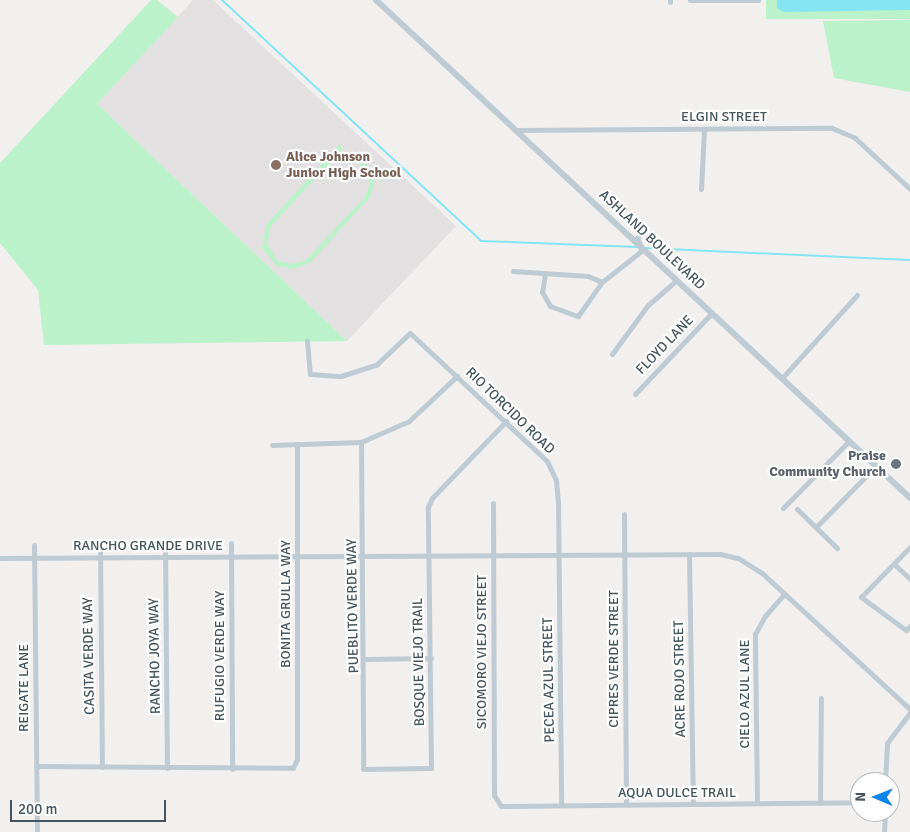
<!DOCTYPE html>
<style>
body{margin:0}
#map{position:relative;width:910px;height:832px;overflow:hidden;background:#f2efef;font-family:Signika,sans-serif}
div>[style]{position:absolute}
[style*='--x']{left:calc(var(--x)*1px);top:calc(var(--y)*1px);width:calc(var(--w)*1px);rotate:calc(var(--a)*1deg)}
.education>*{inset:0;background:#e3e0e1}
.green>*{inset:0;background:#bbf2ca;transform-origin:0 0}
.water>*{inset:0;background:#85e5f1}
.stream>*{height:2px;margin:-1px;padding:0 1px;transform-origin:1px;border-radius:1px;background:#85e5f1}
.minor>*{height:5px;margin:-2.5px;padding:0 2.5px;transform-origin:2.5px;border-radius:2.5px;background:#bfcbd2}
.tertiary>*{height:6px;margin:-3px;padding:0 3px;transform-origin:3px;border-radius:3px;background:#bfcbd2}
.dots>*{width:14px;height:14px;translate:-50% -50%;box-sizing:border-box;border:2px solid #fff;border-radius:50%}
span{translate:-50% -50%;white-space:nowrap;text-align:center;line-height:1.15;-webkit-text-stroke:4.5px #fff;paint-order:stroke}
.street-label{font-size:14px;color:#46555e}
.education-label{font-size:14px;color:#785e54;font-weight:700}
.left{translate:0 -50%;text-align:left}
.worship-label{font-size:14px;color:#5b616d;font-weight:700}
.right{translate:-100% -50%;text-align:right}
.north{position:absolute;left:850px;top:772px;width:50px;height:50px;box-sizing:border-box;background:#fff;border:1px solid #b5bbbf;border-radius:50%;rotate:271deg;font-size:14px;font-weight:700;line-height:20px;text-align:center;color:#46555e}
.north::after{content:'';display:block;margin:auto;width:18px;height:22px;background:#0e85ec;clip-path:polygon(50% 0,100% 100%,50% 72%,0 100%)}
.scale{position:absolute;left:10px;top:800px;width:156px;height:22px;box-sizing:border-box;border:2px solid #46555e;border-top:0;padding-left:6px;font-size:15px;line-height:18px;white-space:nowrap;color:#46555e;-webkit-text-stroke:4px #fff;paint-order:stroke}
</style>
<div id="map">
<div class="education">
<div style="clip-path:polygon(193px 0,213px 0,456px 226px,347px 341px,97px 104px)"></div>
</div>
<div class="green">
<div style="clip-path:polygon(151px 0,157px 0,178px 17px,97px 104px,347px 341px,44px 345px,38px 290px,0 243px,0 163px)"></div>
<div style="left:766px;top:0;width:144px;height:19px"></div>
<div style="clip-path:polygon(910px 20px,910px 92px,834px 78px,823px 21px)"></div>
<div style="clip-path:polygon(evenodd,339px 145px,343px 148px,339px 154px,359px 157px,370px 168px,374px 182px,371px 196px,310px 263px,293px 269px,277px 266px,262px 248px,266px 225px,339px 145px,344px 158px,360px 163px,368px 174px,369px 186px,364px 198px,306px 260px,292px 264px,278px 261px,267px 244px,271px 226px,329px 164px,344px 158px)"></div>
</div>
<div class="water">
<div style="clip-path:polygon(777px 0,910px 0,910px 10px,783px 12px,777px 8px)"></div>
</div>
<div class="stream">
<div style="--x:222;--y:0;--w:354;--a:42.9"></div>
<div style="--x:481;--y:241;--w:157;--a:2.2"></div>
<div style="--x:645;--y:248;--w:265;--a:2.6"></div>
</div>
<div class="minor">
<div style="--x:690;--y:0;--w:68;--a:0"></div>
<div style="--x:670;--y:2;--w:2;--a:-90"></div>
<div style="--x:516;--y:130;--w:316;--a:-0.4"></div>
<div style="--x:832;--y:128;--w:25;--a:23"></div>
<div style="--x:855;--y:138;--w:75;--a:42.8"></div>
<div style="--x:701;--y:189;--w:60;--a:-87.1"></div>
<div style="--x:513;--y:271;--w:75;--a:3.8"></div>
<div style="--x:588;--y:276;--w:15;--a:23"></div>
<div style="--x:545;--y:274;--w:18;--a:99"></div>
<div style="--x:542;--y:292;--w:16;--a:60"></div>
<div style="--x:550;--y:306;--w:30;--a:20"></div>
<div style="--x:578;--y:316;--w:42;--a:-54.8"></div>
<div style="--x:602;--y:282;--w:48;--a:-38.3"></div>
<div style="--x:640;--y:252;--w:4;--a:-63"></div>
<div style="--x:642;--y:248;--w:11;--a:-117"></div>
<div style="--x:637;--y:238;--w:12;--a:-59"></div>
<div style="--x:307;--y:341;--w:33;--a:85"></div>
<div style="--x:310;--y:374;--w:31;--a:4"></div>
<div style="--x:341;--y:376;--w:38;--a:-18"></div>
<div style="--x:377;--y:364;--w:45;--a:-43.2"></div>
<div style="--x:410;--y:333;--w:187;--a:43.1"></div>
<div style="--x:547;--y:461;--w:21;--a:65"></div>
<div style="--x:556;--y:480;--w:22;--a:85"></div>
<div style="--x:558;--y:502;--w:303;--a:89.4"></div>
<div style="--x:612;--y:354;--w:61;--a:-53.7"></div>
<div style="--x:648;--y:305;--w:38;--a:-41"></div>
<div style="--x:782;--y:378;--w:112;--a:-47.9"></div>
<div style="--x:635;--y:394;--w:112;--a:-46.5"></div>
<div style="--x:361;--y:442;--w:327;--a:89.6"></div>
<div style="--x:363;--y:769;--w:68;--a:-0.8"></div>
<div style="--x:431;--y:768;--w:261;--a:-90.7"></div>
<div style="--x:428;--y:507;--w:10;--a:-66"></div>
<div style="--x:432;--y:498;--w:107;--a:-46.1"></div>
<div style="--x:272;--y:445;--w:89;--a:-1.9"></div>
<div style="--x:361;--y:442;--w:52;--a:-23.6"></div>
<div style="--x:409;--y:421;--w:66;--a:-43.2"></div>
<div style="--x:493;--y:503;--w:292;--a:89.8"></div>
<div style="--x:494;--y:795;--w:13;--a:58"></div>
<div style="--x:501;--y:806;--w:359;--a:-0.6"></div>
<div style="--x:783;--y:508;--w:94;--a:-45.4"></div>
<div style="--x:797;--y:509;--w:56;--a:44.3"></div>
<div style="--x:624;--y:514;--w:290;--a:89.6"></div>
<div style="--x:817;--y:526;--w:84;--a:-45.5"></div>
<div style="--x:231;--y:543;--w:226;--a:89.7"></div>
<div style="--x:165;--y:544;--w:224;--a:89.5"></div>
<div style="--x:34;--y:545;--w:287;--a:89.4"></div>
<div style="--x:100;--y:545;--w:222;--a:89.5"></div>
<div style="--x:910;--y:547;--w:70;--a:134.4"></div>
<div style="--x:861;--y:597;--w:56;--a:36.3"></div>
<div style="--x:906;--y:630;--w:6;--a:-45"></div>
<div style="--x:689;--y:554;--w:250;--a:89.1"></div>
<div style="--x:0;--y:558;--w:720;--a:-0.32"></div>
<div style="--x:720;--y:554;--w:18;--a:13"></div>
<div style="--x:738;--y:558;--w:28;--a:32"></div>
<div style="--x:762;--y:573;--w:201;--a:42.6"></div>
<div style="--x:894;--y:564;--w:22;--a:43"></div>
<div style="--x:365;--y:659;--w:66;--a:-0.9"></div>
<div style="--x:36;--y:766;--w:257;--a:0.4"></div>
<div style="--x:293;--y:768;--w:10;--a:-66"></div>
<div style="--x:297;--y:759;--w:315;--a:-90"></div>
<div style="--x:885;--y:782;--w:39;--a:-87"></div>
<div style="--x:887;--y:743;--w:38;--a:-53"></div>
<div style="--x:757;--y:803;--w:169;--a:-90.7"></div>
<div style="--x:755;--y:634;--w:21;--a:-61"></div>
<div style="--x:765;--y:616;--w:29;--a:-49"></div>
<div style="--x:820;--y:803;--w:105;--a:-89.5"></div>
<div style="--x:884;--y:832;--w:20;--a:-87"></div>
</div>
<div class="tertiary">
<div style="--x:376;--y:0;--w:730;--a:43"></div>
</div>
<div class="dots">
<div style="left:276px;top:165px;background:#8d6e63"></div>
<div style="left:896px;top:464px;background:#6b7280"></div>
</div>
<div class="street-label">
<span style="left:724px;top:117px">ELGIN STREET</span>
<span style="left:652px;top:240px;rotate:43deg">ASHLAND BOULEVARD</span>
<span style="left:665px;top:345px;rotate:-46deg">FLOYD LANE</span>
<span style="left:510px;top:411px;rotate:44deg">RIO TORCIDO ROAD</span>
<span style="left:148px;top:546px">RANCHO GRANDE DRIVE</span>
<span style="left:286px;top:604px;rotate:-90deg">BONITA GRULLA WAY</span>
<span style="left:353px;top:606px;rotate:-91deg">PUEBLITO VERDE WAY</span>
<span style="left:482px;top:652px;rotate:-90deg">SICOMORO VIEJO STREET</span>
<span style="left:89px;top:656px;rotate:-91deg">CASITA VERDE WAY</span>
<span style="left:155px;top:656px;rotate:-91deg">RANCHO JOYA WAY</span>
<span style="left:220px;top:656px;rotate:-90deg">RUFUGIO VERDE WAY</span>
<span style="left:614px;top:659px;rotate:-90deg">CIPRES VERDE STREET</span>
<span style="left:419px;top:662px;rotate:-91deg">BOSQUE VIEJO TRAIL</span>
<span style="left:680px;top:679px;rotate:-91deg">ACRE ROJO STREET</span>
<span style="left:549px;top:680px;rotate:-91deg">PECEA AZUL STREET</span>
<span style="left:24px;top:688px;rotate:-90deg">REIGATE LANE</span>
<span style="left:745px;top:694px;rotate:-90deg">CIELO AZUL LANE</span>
<span style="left:677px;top:793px">AQUA DULCE TRAIL</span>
</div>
<div class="education-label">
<span class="left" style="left:286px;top:165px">Alice Johnson<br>Junior High School</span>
</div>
<div class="worship-label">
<span class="right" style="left:886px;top:464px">Praise<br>Community Church</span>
</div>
<div class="north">N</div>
<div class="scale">200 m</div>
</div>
